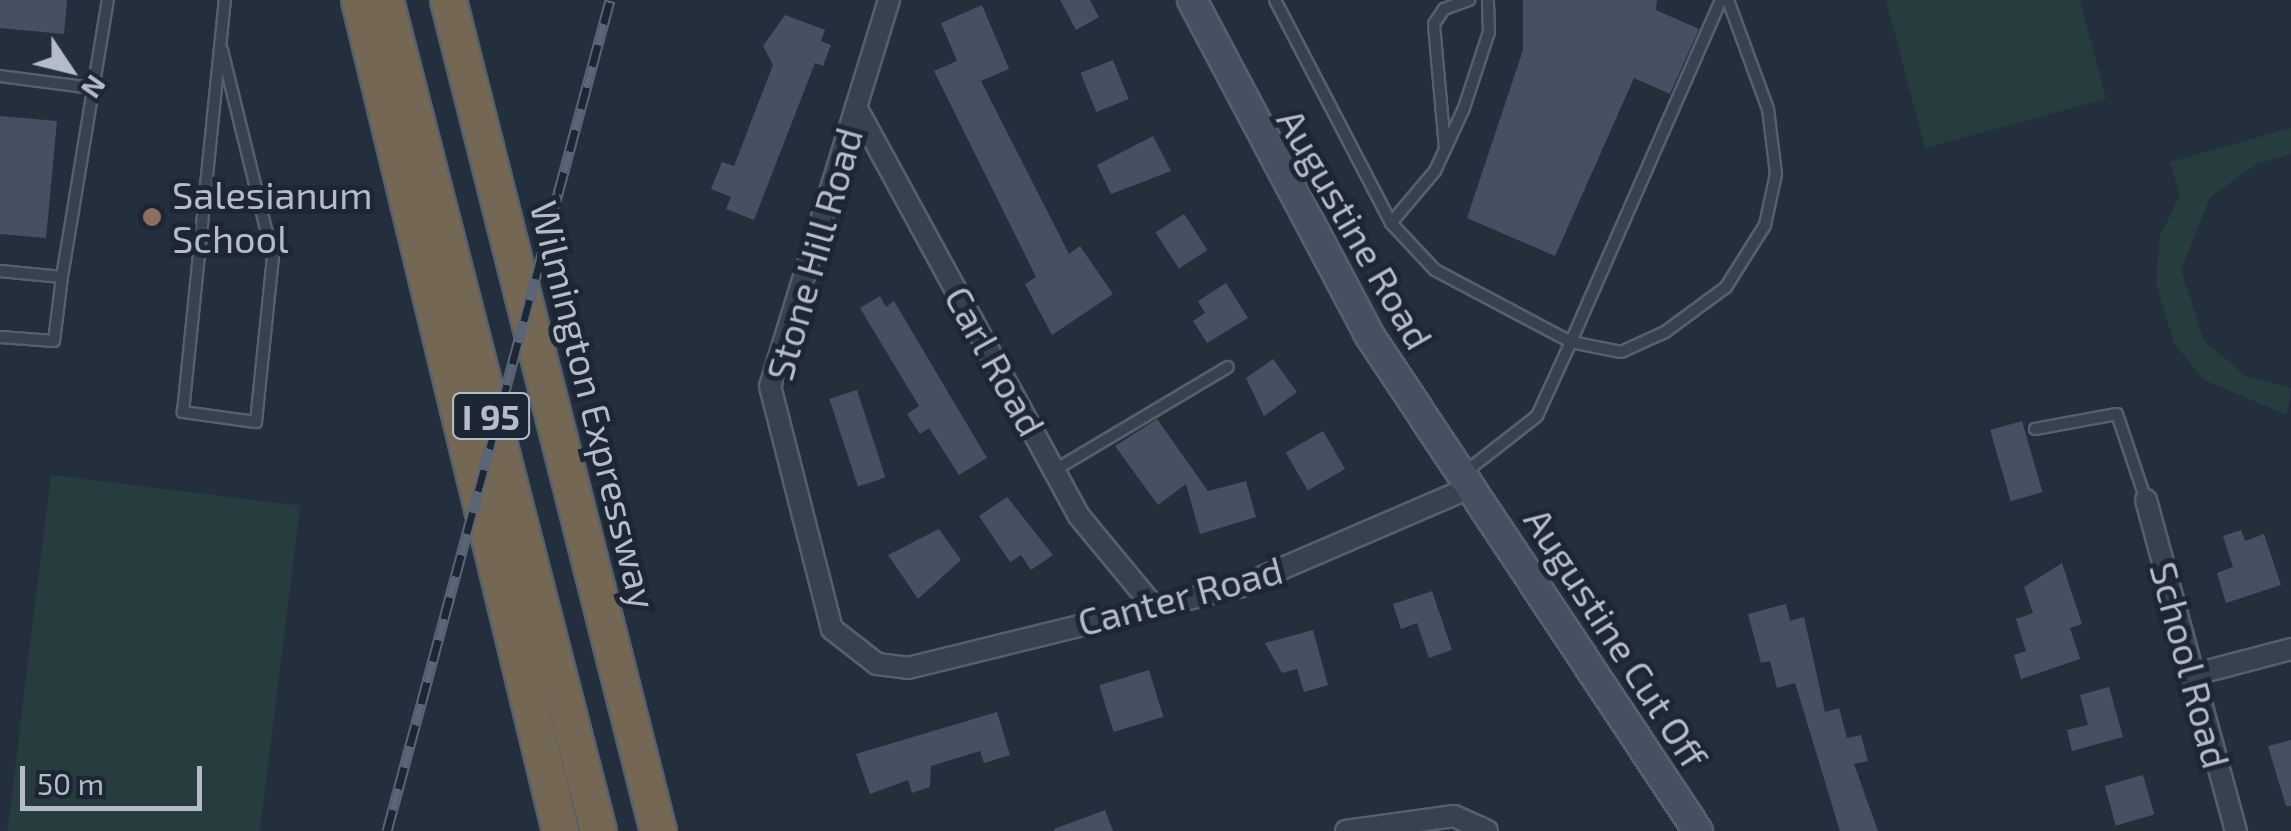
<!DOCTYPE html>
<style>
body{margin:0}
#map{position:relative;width:2291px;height:831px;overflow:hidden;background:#242f3e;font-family:"Exo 2",sans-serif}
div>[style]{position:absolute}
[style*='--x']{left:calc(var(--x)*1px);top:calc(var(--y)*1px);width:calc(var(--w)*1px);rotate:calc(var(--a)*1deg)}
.green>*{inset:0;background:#263c3f;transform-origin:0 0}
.building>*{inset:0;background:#455162;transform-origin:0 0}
.roads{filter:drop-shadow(2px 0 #565f6c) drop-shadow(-2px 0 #565f6c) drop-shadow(0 2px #565f6c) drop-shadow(0 -2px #565f6c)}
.lane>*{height:10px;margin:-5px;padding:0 5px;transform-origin:5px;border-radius:5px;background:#38414e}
.street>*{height:20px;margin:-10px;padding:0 10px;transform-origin:10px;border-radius:10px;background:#38414e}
.secondary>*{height:28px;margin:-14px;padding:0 14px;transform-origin:14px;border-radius:14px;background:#465061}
.highway>*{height:35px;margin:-17.5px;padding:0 17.5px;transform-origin:17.5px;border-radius:17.5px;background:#746855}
.rail>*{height:11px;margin-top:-5.5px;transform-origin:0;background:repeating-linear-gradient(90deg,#1d2633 0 22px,#5a6575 0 44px);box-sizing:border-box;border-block:2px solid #5a6575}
.dots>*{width:28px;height:28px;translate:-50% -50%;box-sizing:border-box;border:5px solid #1d2633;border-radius:50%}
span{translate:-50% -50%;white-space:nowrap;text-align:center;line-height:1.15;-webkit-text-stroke:10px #1d2633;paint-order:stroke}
.shield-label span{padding:2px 8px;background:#1d2633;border:2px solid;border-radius:8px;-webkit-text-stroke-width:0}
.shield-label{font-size:35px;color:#b4bcc9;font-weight:700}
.poi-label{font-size:38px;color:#b4bcc9}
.left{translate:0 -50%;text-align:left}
.street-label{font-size:38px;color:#b4bcc9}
.north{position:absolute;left:20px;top:20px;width:100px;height:100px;-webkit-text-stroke:8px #1d2633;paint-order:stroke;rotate:125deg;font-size:28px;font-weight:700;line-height:40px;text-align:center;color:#b4bcc9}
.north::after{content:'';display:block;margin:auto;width:35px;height:45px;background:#b4bcc9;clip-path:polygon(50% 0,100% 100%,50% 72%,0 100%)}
.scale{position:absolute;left:20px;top:766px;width:182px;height:45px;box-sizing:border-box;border:5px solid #b4bcc9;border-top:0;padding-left:12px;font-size:30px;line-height:35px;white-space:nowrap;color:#b4bcc9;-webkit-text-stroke:8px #1d2633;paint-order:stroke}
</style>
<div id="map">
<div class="green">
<div style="clip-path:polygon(1886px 0,2080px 0,2106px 99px,1925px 148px)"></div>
<div style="clip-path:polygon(2291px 128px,2291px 154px,2257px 164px,2210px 197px,2181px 270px,2204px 341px,2246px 376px,2291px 388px,2287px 415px,2204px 380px,2174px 343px,2156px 283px,2160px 236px,2180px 195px,2170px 162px)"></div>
<div style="left:51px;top:475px;width:251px;height:359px;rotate:7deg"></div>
</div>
<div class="building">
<div style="clip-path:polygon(0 0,67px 0,64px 34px,0 28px)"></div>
<div style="clip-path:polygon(1060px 0,1090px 0,1099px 17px,1076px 30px)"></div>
<div style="clip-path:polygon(1523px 0,1657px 0,1656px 10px,1699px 29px,1670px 94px,1634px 78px,1555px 256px,1467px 218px,1523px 50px)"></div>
<div style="clip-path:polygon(982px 5px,1009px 69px,981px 81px,1069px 254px,1080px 246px,1113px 294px,1052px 335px,1025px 284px,1036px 277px,934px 71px,957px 61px,941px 23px)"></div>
<div style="clip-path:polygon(785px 15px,825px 30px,821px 41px,831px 45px,823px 66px,815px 63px,754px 220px,726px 209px,731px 197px,711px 189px,722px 162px,734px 166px,773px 65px,763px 46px)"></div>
<div style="left:1113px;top:60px;width:42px;height:35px;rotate:68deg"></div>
<div style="clip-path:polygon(0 116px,57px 121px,46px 238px,0 234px)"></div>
<div style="clip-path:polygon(1153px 136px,1171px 171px,1111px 194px,1097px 165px)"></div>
<div style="left:1184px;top:214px;width:43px;height:34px;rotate:57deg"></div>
<div style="clip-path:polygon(1226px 283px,1248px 318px,1207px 343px,1193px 321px,1205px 313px,1198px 301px)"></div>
<div style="clip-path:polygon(880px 296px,886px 307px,894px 301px,987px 458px,959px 475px,929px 428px,920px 434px,907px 414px,919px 406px,860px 308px)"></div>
<div style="clip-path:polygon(1273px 359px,1297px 392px,1264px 416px,1246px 378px)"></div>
<div style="left:857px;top:390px;width:92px;height:29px;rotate:72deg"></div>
<div style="clip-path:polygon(1157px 419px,1208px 491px,1246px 481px,1256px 517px,1200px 534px,1186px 484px,1158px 505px,1115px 446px)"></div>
<div style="left:2022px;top:421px;width:74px;height:33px;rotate:74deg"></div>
<div style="left:1323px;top:431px;width:44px;height:43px;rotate:60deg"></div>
<div style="clip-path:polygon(1007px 497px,1053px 555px,1031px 570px,1021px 555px,1010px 562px,979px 516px)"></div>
<div style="clip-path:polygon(939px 529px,961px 560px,918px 599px,888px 555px)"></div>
<div style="clip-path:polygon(2241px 530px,2245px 541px,2264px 534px,2281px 585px,2226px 603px,2217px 573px,2233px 567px,2223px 536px)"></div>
<div style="clip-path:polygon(2062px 563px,2082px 624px,2070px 628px,2080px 659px,2021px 679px,2014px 655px,2026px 651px,2016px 619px,2033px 613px,2024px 587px)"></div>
<div style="clip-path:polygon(1432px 591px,1452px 650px,1429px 658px,1417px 623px,1401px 629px,1393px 604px)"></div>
<div style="clip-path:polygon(1786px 604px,1790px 621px,1804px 617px,1825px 712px,1839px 708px,1847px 738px,1861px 735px,1868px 761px,1854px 764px,1878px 831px,1840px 831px,1795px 683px,1777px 688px,1770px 661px,1761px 663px,1748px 614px)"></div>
<div style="clip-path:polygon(1313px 630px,1328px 685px,1304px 692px,1297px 669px,1282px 673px,1265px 643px)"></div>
<div style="left:1149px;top:670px;width:49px;height:52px;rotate:73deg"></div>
<div style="clip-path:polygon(2109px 687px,2123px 737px,2072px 751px,2067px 730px,2088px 725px,2080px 695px)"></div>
<div style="clip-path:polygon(997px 712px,1010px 755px,984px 763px,980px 751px,931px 766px,930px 787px,912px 793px,908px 780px,870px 794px,856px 754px)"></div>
<div style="clip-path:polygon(2291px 740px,2291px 806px,2286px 806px,2268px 746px)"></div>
<div style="left:2143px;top:775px;width:41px;height:40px;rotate:74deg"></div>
<div style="clip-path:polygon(1105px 810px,1113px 831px,1054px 831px,1054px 829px)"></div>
</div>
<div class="roads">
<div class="lane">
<div style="--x:1275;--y:0;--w:251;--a:62.5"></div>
<div style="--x:1391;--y:223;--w:64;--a:46.9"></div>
<div style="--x:1435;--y:270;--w:154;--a:27.9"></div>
<div style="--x:1571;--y:342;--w:81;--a:114.7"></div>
<div style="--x:1537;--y:416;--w:93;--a:142"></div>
<div style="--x:1721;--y:0;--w:373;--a:113.7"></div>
<div style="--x:1571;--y:342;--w:51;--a:11.3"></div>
<div style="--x:1621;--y:352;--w:48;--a:-24.4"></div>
<div style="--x:1665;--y:332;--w:76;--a:-36.4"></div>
<div style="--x:1726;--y:287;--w:73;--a:-57.8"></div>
<div style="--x:1765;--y:225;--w:52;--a:-77.8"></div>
<div style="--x:1776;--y:174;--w:65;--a:-97"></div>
<div style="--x:1768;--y:109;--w:116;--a:-110.2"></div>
<div style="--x:222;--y:50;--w:213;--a:76.2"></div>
<div style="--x:273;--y:257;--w:166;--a:95.9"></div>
<div style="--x:256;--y:422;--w:74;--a:-172.2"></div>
<div style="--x:183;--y:412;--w:414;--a:-84.2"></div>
<div style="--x:0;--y:76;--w:94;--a:7.4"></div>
<div style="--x:1445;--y:148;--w:124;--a:-95.1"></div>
<div style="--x:1434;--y:24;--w:18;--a:-56"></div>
<div style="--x:1444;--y:9;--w:27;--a:-20"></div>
<div style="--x:1391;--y:223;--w:68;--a:-49.8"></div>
<div style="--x:1435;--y:171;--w:69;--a:-65.3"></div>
<div style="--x:1464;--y:108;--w:80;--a:-71.8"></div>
<div style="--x:1489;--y:32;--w:32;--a:-92"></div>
<div style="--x:0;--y:271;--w:62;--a:5.5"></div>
<div style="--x:62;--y:277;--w:64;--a:97.1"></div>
<div style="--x:54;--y:341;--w:54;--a:-175.8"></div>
<div style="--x:62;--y:277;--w:281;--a:-80.6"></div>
<div style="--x:2035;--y:429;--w:83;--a:-10.4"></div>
<div style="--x:2117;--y:414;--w:91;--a:71.4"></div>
<div style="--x:1055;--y:470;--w:201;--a:-30.8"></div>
</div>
<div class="street">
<div style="--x:889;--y:0;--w:404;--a:107.1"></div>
<div style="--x:770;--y:386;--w:251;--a:75.7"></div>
<div style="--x:832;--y:629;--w:57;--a:37.9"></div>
<div style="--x:877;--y:664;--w:31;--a:7"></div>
<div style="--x:908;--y:668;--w:341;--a:-13.8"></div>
<div style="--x:1239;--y:587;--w:253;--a:-23.3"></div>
<div style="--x:856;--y:107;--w:466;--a:61.4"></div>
<div style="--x:1079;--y:516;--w:113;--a:50.4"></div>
<div style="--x:2146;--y:500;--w:343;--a:74.8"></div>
<div style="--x:2192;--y:675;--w:102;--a:-14.7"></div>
<div style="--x:1346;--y:831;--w:109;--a:-7.9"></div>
<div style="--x:1454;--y:816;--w:36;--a:24"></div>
</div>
<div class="secondary">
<div style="--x:1192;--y:0;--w:377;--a:62.1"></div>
<div style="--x:1368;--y:333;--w:597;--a:56.47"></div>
</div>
<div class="highway">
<div style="--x:359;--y:0;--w:855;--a:76.4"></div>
<div style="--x:385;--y:0;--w:858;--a:75.62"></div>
<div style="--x:448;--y:0;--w:857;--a:75.82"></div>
</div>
</div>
<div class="rail">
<div style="--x:387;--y:831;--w:860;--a:-74.98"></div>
</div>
<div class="dots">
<div style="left:152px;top:217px;background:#8d6e63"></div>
</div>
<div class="shield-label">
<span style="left:491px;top:416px">I 95</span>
</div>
<div class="poi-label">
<span class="left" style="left:172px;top:217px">Salesianum<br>School</span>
</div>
<div class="street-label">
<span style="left:1355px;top:229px;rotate:60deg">Augustine Road</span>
<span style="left:814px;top:254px;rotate:-74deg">Stone Hill Road</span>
<span style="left:995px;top:361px;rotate:61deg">Carl Road</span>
<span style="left:594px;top:405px;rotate:76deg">Wilmington Expressway</span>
<span style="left:1180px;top:596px;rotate:-15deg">Canter Road</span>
<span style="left:1616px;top:638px;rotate:57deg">Augustine Cut Off</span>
<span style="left:2190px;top:665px;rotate:75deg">School Road</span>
</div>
<div class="north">N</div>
<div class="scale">50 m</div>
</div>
